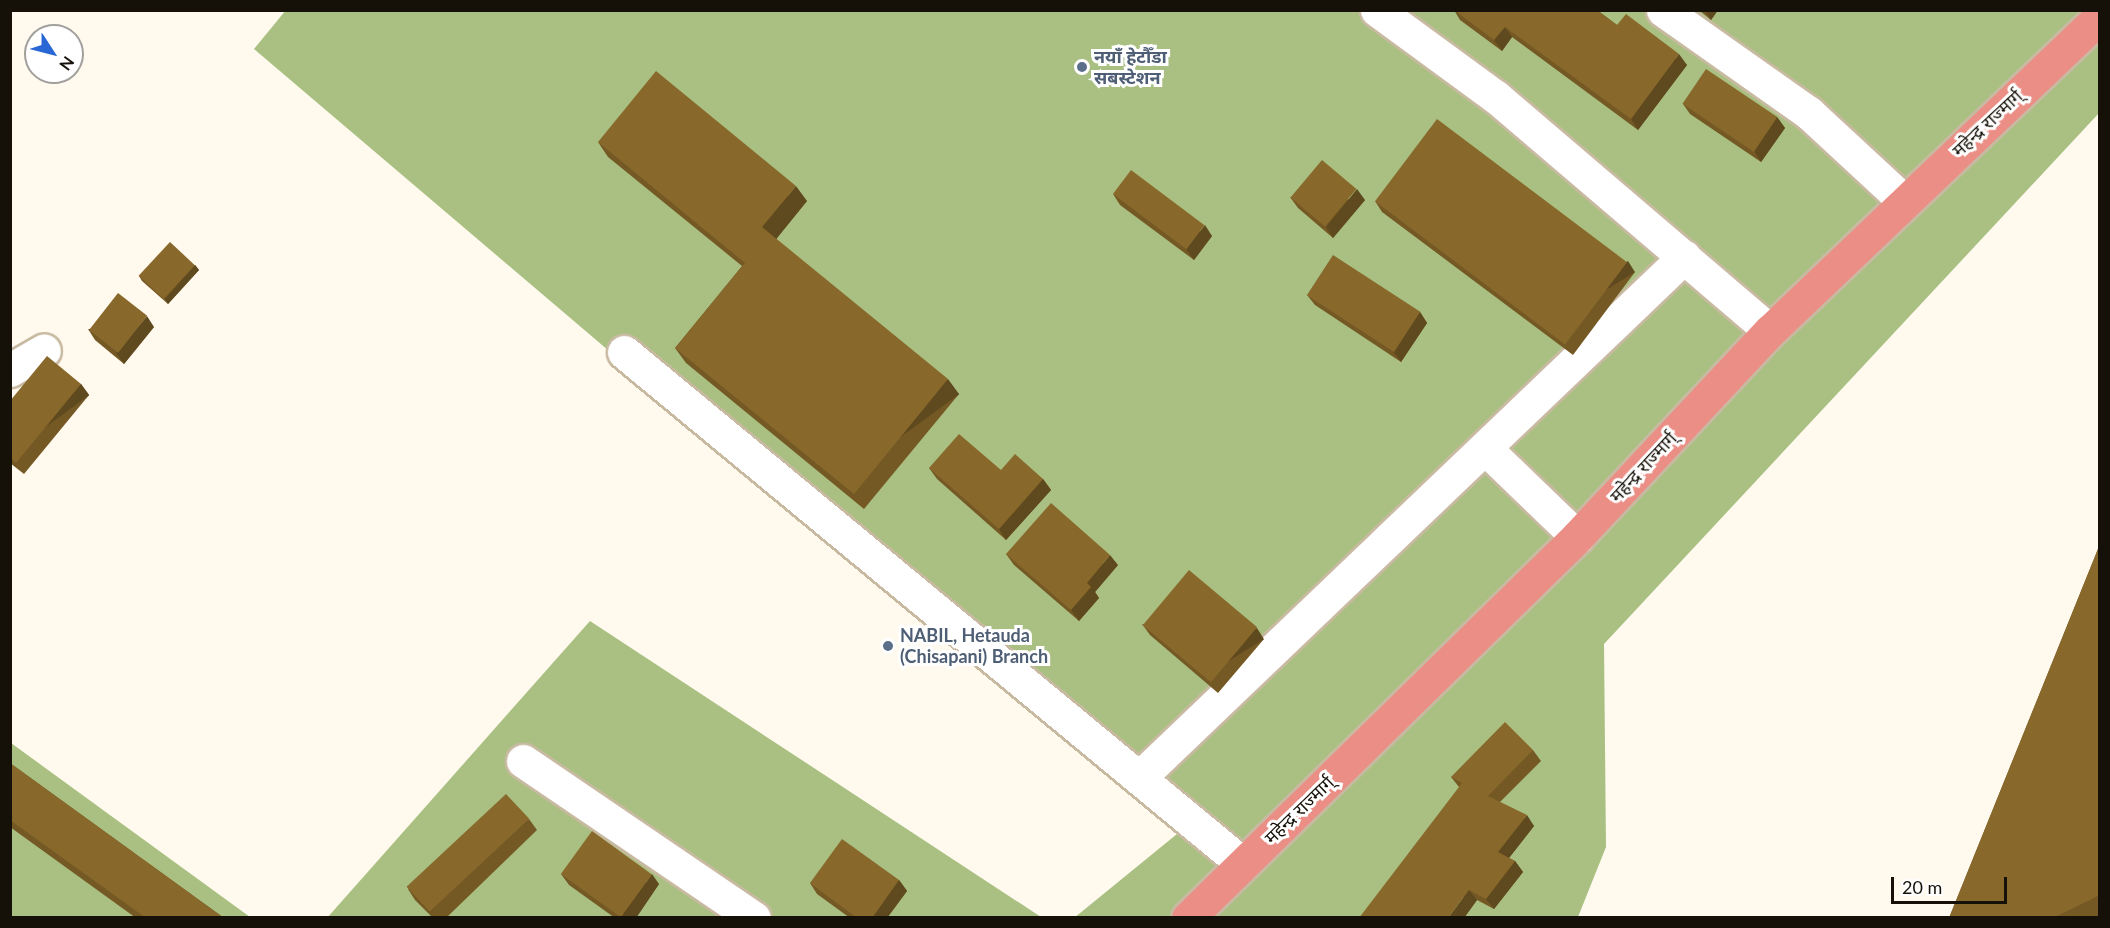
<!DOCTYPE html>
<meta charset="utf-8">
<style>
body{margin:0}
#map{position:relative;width:2110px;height:928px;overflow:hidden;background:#fff9ee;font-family:Lato,"Noto Sans Devanagari",sans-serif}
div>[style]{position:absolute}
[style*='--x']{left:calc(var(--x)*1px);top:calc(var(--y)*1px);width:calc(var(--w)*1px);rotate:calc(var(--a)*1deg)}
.forest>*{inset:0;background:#a9c082}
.roads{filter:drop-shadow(2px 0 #c8baa1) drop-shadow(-2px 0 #c8baa1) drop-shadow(0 2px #c8baa1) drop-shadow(0 -2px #c8baa1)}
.minor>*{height:33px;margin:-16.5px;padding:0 16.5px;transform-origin:16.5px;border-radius:16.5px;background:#fff}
.highway>*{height:33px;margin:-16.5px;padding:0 16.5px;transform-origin:16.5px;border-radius:16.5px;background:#eb8e85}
.wall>*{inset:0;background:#755925}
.shaded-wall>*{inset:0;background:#5f491e;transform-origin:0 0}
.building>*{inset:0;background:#88682b;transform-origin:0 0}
.dots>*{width:16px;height:16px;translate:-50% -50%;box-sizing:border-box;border:3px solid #fff;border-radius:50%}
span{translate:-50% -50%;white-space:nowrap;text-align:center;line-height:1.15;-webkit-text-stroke:6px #fff;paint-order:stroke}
.service-label{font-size:18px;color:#4e5e75;font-weight:700}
.left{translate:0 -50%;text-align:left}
.street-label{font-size:18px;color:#161108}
.frame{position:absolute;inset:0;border:12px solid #161108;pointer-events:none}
.north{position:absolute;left:24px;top:24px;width:60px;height:60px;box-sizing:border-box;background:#fff;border:2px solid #a2a09c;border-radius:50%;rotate:126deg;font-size:16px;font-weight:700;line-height:24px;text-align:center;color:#161108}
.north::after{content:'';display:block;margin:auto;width:21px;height:27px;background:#2967d4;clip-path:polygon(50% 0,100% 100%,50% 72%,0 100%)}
.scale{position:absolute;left:1891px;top:877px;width:116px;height:27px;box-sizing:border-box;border:3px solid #161108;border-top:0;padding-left:8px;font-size:18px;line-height:21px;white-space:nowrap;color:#161108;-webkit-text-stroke:4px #fff;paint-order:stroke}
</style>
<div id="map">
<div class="forest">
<div style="clip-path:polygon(286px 10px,2099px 10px,2100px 112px,1604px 644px,1606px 847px,1578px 917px,1074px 918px,1177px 834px,254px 49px)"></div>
<div style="clip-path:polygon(590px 621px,1041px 917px,327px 918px)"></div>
<div style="clip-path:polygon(11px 743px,250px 917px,11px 917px)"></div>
</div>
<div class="roads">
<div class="minor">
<div style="--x:1377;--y:10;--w:147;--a:36.2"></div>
<div style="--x:1496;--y:97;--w:360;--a:40.5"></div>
<div style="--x:1663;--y:10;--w:179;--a:35.2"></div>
<div style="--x:1809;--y:113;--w:129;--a:42.8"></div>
<div style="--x:624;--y:352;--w:803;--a:39.6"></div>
<div style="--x:10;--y:370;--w:39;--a:-30"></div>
<div style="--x:1486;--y:449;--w:127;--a:44"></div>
<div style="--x:523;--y:761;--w:279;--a:34.2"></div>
<div style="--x:1140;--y:777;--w:753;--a:-43.71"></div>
</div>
<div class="highway">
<div style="--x:1188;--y:918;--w:545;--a:-44.4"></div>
<div style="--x:1577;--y:537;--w:282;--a:-46.9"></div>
<div style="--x:1770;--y:331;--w:456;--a:-43.6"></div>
</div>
</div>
<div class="wall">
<div style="clip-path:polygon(1454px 10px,1597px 10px,1617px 25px,1687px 65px,1638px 130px,1512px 37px,1502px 51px,1460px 20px)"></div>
<div style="clip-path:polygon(1699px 10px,1718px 10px,1711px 20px)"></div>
<div style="clip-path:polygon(1683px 104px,1777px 117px,1785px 128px,1761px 162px,1690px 114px)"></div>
<div style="clip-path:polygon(598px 142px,807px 201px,776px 239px,959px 394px,864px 509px,686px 363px,675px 348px,742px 266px,608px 157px)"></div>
<div style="clip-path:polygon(1113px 194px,1212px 236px,1194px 260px,1120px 205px)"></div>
<div style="clip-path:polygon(1290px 197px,1365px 200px,1333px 238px,1298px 208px)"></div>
<div style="clip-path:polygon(1375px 201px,1635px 272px,1573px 355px,1382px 212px)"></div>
<div style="clip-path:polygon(195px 265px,199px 270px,168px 304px,142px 281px,139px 276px)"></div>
<div style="clip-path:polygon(1307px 295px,1420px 312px,1427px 323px,1401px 362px,1315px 305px)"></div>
<div style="clip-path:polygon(154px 327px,124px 364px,95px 340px,88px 329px)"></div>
<div style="clip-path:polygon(81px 384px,89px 395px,24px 474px,10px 463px,10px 401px)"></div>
<div style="clip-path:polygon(929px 468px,1001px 470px,1043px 479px,1051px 490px,1006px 540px,937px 479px)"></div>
<div style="clip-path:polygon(2100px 544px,2100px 918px,1949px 918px)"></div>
<div style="clip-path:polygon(1006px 554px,1118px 565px,1095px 592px,1099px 598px,1079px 621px,1014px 565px)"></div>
<div style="clip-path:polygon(1142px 624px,1264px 639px,1218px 693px,1150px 635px)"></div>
<div style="clip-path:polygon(1533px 750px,1541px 761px,1500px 802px,1534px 826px,1509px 858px,1515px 861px,1523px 872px,1494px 909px,1477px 900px,1464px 918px,1459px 787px,1451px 777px)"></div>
<div style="clip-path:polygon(10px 763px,224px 918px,136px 918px,10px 827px)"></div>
<div style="clip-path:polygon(529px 819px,537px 830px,446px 918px,433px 918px,415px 900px,408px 889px)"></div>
<div style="clip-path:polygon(561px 874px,659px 884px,636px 918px,615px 918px,569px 885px)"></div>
<div style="clip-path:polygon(899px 880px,907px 891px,887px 918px,850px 918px,817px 894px,810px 883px)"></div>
</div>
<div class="shaded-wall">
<div style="clip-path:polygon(1705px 10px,1718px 10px,1711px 20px)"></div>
<div style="clip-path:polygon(1505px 27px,1512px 37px,1502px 51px,1494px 40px)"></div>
<div style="clip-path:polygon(1679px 54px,1687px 65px,1638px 130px,1631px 119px)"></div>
<div style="clip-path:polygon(1777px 117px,1785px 128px,1761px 162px,1754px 151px)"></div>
<div style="clip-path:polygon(796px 186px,807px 201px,773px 243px,762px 227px)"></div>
<div style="clip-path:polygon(1357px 189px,1365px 200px,1333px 238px,1326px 227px)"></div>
<div style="clip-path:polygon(1205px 225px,1212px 236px,1194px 260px,1186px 249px)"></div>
<div style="left:1628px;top:261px;width:13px;height:104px;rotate:58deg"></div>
<div style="clip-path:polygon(195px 265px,199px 270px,168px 304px,165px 299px)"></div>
<div style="clip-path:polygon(1420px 312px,1427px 323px,1401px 362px,1393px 351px)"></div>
<div style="clip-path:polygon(147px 316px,154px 327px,124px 364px,116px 353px)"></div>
<div style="left:948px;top:379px;width:19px;height:149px;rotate:54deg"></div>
<div style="left:81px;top:384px;width:14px;height:102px;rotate:54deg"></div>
<div style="clip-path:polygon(1043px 479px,1051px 490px,1006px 540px,999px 529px)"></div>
<div style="clip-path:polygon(1110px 555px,1118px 565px,1095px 592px,1099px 598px,1079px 621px,1071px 610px,1087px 583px)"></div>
<div style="left:1257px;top:628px;width:13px;height:71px;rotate:58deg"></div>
<div style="clip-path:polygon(1527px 815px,1534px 826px,1505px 863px,1498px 852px)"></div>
<div style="clip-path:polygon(1515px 861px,1523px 872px,1494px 909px,1486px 899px)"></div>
<div style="clip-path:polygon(652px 874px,659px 884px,636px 918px,622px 918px,621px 917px)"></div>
<div style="clip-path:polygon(899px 880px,907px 891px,887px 918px,872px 918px)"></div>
<div style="clip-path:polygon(1469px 890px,1477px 900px,1464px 918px,1448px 918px)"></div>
</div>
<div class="building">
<div style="clip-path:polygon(1454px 10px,1597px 10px,1617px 25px,1626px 14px,1679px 54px,1631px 119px,1505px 27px,1494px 40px)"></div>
<div style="left:1706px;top:69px;width:86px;height:42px;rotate:34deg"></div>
<div style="clip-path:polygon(656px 71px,796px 186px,762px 227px,948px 379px,854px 494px,675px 348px,745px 263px,598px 142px)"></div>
<div style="left:1437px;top:119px;width:238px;height:103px;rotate:37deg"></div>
<div style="left:1322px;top:160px;width:45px;height:49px;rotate:40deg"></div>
<div style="left:1131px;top:170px;width:92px;height:30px;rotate:37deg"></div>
<div style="left:170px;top:242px;width:34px;height:46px;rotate:43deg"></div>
<div style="left:1333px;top:255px;width:104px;height:48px;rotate:33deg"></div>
<div style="left:118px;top:293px;width:37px;height:47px;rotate:38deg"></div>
<div style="clip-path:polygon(47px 356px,81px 384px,16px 463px,10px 458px,10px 401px)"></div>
<div style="clip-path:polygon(959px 434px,1001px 470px,1015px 454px,1043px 479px,999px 529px,929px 468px)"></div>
<div style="clip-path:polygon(1051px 503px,1110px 555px,1087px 583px,1091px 587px,1071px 610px,1006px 554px)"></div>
<div style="clip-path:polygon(2100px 544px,2100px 895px,2053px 918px,1949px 918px)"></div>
<div style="left:1189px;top:570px;width:89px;height:72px;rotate:40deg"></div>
<div style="clip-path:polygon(1505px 722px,1533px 750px,1488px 796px,1527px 815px,1498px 852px,1515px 861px,1486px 899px,1469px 890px,1448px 918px,1359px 918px,1462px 783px,1451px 777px)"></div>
<div style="clip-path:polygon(10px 763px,224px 918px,146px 918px,10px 820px)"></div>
<div style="left:506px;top:794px;width:34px;height:136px;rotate:47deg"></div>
<div style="left:592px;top:831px;width:74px;height:53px;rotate:36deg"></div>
<div style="clip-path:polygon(842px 839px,899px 880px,872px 918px,857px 918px,810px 883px)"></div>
</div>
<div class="dots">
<div style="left:1082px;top:67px;background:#5c6f8a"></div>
<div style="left:888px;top:646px;background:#5c6f8a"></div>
</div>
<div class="service-label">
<span class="left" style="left:1094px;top:67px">नयाँ हेटौँडा<br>सबस्टेशन</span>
<span class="left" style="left:900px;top:646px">NABIL, Hetauda<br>(Chisapani) Branch</span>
</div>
<div class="street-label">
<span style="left:1987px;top:123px;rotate:-43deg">महेन्द्र राज्मार्ग्</span>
<span style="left:1643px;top:467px;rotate:-47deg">महेन्द्र राज्मार्ग्</span>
<span style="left:1299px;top:810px;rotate:-44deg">महेन्द्र राज्मार्ग्</span>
</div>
<div class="frame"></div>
<div class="north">N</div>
<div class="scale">20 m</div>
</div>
